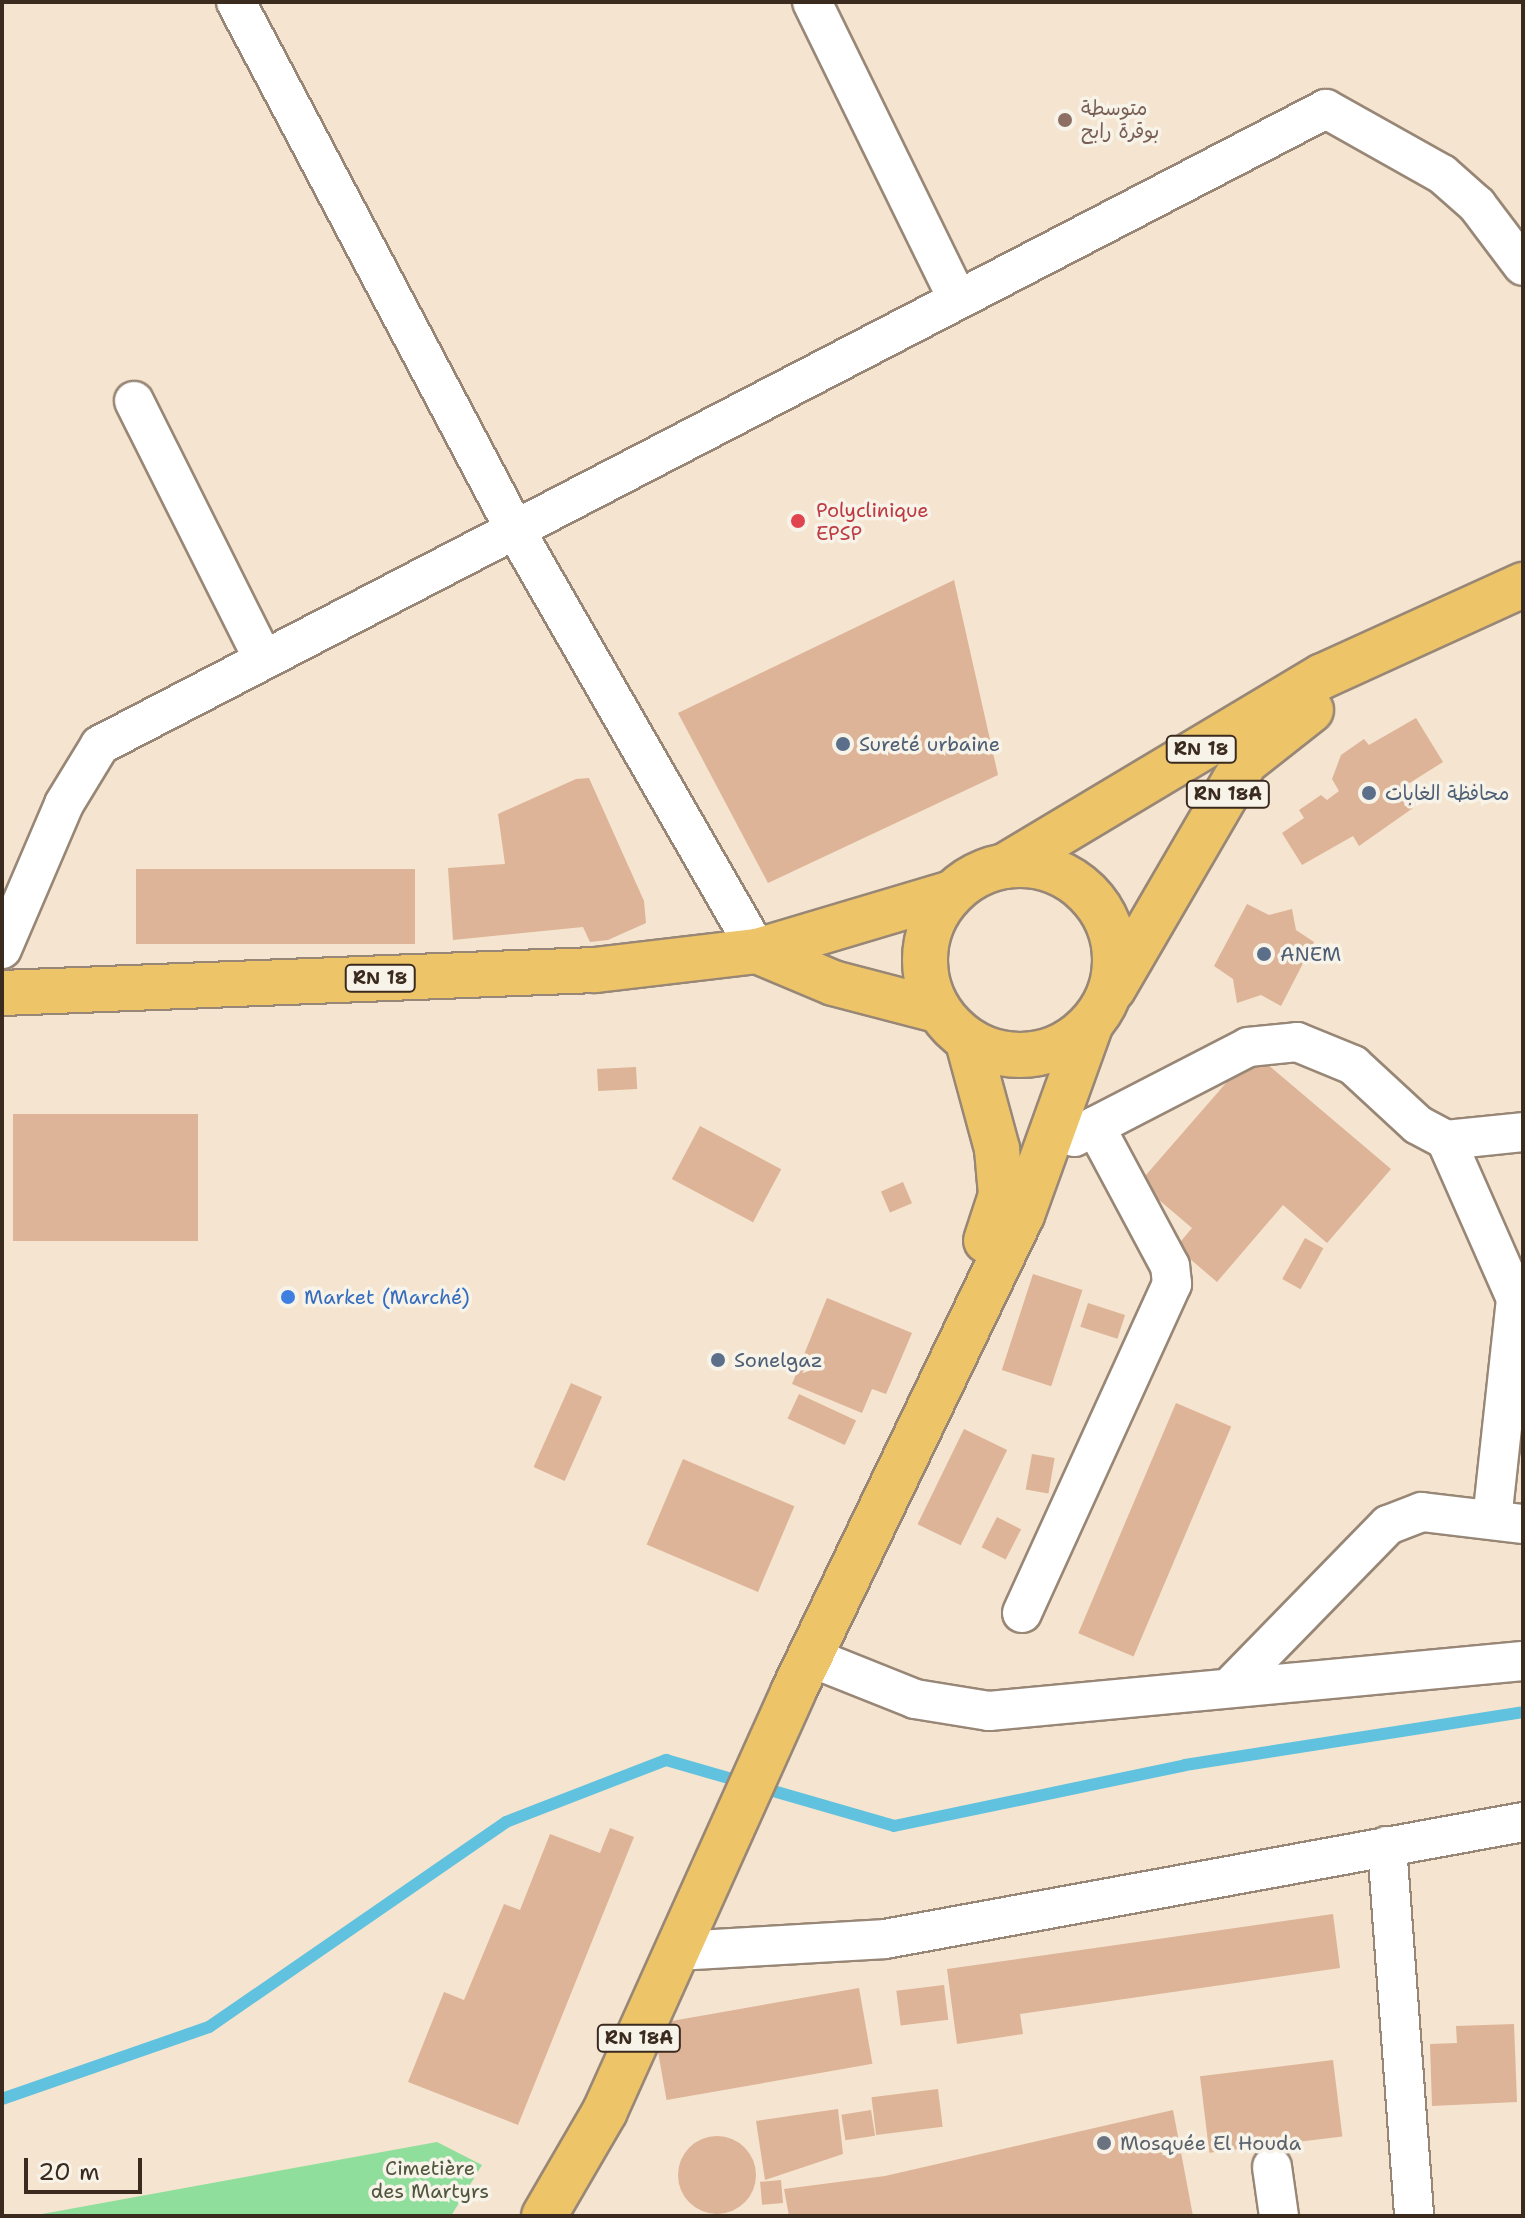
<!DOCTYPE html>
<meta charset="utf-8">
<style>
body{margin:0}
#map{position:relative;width:1525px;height:2218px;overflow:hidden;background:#f5e4cf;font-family:"Shantell Sans","Playpen Sans Arabic",sans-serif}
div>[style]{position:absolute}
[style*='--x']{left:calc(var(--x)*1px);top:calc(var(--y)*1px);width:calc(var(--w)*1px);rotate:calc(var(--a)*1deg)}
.green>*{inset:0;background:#90de9c}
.stream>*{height:12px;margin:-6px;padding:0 6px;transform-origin:6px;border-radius:6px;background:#60c2de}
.building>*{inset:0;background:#ddb497;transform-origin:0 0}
.round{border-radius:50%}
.roads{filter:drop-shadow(2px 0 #988776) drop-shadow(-2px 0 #988776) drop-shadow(0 2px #988776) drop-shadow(0 -2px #988776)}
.minor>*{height:38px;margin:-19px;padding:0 19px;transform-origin:19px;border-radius:19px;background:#fff}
.major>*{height:44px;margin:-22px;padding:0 22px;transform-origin:22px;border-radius:22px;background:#eec469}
.major>.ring{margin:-22px;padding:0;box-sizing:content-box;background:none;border:44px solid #eec469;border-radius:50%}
.dots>*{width:22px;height:22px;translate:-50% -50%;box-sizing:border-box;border:4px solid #f7f3e8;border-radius:50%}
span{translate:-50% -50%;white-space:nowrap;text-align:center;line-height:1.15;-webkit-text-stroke:7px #f7f3e8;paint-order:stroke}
.shield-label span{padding:2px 6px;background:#f7f3e8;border:2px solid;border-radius:6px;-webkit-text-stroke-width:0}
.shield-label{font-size:18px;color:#3b2a1e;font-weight:700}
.education-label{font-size:20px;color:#785e54}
.left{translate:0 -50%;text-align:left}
.health-label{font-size:20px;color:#be3a42}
.service-label{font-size:20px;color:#4e5e75}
.shop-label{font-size:20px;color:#366cbe}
.worship-label{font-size:20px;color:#5b616d}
.park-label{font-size:20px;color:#50573e}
.frame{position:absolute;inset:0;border:4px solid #3b2a1e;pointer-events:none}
.scale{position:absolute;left:24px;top:2158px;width:118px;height:36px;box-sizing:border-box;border:4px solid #3b2a1e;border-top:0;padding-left:10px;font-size:24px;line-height:28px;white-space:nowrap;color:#3b2a1e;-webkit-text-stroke:6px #f7f3e8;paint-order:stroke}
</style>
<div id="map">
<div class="green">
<div style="clip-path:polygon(437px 2142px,482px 2165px,451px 2216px,31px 2216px)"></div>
</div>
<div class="stream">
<div style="--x:2;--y:2099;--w:219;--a:-19.2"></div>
<div style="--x:209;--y:2027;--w:361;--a:-34.6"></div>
<div style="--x:506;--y:1822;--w:172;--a:-21.2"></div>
<div style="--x:666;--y:1760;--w:237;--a:16.1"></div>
<div style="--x:894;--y:1826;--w:297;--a:-11.8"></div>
<div style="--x:1185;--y:1765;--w:342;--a:-8.9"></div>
</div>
<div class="building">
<div style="clip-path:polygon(954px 580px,998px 775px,768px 883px,678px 713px)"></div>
<div style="clip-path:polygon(1416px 718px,1443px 762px,1400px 789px,1413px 808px,1359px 846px,1353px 836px,1302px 865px,1282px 833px,1304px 818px,1299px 810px,1321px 795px,1327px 800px,1339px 791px,1332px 779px,1341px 755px,1364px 739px,1369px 745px)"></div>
<div style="clip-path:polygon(589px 778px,644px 901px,646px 923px,608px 940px,590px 942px,583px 927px,453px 940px,448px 868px,505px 864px,498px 814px,576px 779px)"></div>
<div style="left:136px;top:869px;width:279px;height:75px"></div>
<div style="clip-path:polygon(1247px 904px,1269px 915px,1292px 909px,1296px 930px,1314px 942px,1281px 1006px,1261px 995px,1237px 1003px,1233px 979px,1214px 966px)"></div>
<div style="clip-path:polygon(1253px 1052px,1391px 1169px,1327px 1243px,1283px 1205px,1217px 1282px,1176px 1247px,1192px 1228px,1139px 1183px)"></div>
<div style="left:636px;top:1067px;width:22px;height:39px;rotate:87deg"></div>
<div style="left:198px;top:1114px;width:127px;height:185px;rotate:90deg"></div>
<div style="left:700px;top:1126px;width:92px;height:60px;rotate:28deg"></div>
<div style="left:903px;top:1182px;width:23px;height:24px;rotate:67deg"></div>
<div style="left:1305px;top:1238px;width:21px;height:47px;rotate:29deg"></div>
<div style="left:1033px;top:1274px;width:52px;height:101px;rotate:18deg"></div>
<div style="clip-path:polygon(827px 1298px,912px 1333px,886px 1394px,872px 1389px,862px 1413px,792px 1384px)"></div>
<div style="left:1088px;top:1303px;width:39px;height:25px;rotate:18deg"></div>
<div style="left:571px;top:1383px;width:34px;height:92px;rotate:24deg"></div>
<div style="left:799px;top:1394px;width:63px;height:27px;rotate:25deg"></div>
<div style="left:1176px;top:1403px;width:60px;height:250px;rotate:23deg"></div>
<div style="left:964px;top:1429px;width:48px;height:106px;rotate:26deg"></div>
<div style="left:1032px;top:1454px;width:23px;height:36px;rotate:10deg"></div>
<div style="left:683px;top:1459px;width:121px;height:93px;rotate:23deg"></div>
<div style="left:997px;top:1517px;width:27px;height:34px;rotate:27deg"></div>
<div style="clip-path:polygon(610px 1828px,634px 1837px,518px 2125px,408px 2082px,444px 1992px,464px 2000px,504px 1904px,520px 1910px,550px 1834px,600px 1853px)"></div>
<div style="clip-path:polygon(1333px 1914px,1340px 1968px,1020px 2014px,1023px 2034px,957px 2044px,947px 1969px)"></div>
<div style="left:944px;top:1985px;width:35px;height:48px;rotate:83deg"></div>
<div style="left:859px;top:1988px;width:77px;height:209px;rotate:80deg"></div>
<div style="clip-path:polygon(1514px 2024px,1517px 2102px,1432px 2106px,1430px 2044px,1457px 2043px,1456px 2026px)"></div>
<div style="left:1333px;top:2060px;width:77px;height:134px;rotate:83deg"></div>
<div style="left:938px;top:2089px;width:38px;height:67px;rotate:83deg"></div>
<div style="clip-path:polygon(838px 2109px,843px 2154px,765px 2180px,756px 2121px)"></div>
<div style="left:871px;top:2110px;width:26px;height:30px;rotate:81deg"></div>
<div style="clip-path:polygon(1173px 2110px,1193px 2216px,789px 2216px,784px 2189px,885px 2176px)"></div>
<div class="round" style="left:678px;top:2136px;width:78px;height:78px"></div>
<div style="left:781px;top:2180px;width:23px;height:21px;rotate:85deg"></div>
</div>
<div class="roads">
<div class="minor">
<div style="--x:236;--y:2;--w:593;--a:62.14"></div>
<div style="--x:513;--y:526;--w:490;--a:60.1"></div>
<div style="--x:812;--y:2;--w:330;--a:63.9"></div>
<div style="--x:134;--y:401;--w:288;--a:63.4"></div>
<div style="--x:2;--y:949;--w:158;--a:-66.8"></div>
<div style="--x:64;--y:804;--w:69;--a:-58.6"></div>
<div style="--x:100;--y:745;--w:1381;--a:-27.42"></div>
<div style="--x:1326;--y:109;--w:133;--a:29.3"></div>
<div style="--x:1442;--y:174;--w:47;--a:41.5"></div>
<div style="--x:1477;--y:205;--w:76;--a:53"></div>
<div style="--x:1074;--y:1137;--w:196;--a:-27.3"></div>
<div style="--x:1248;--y:1047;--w:49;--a:-5.8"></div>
<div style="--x:1297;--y:1042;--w:61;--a:22.3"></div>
<div style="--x:1353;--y:1065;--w:88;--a:42.7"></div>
<div style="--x:1418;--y:1125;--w:32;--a:28"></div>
<div style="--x:1446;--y:1140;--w:77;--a:-5.9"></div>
<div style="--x:1446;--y:1140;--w:174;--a:66.2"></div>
<div style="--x:1516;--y:1299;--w:222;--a:96.2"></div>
<div style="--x:1022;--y:1613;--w:362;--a:-65.5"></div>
<div style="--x:1172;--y:1284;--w:18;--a:-96"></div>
<div style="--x:1170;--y:1266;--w:159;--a:-118.2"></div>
<div style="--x:810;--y:1657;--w:113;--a:21.8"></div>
<div style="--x:915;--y:1699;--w:75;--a:9.2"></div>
<div style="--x:989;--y:1711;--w:536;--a:-5.35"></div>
<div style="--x:1229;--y:1688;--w:228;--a:-45.7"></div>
<div style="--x:1388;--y:1525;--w:36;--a:-21"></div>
<div style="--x:1422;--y:1512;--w:102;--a:6.8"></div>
<div style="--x:1387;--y:1846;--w:371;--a:85.8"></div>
<div style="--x:678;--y:1951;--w:207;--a:-3.3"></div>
<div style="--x:885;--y:1939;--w:649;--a:-10.39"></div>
<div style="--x:1272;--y:2167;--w:49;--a:81.9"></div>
</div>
<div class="major">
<div class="ring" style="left:925px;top:865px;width:146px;height:146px"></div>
<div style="--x:1005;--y:866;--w:370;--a:-30.9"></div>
<div style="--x:1323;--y:676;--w:220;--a:-24.5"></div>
<div style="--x:757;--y:951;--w:82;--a:22.8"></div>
<div style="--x:833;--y:983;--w:107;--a:14.6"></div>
<div style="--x:1113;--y:989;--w:263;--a:-59.8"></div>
<div style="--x:1245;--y:762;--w:84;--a:-38.2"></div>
<div style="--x:2;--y:993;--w:593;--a:-2.22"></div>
<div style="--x:595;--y:970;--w:163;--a:-6.7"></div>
<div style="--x:757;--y:951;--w:202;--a:-16.6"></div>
<div style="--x:968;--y:1042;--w:111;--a:74.8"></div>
<div style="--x:997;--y:1149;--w:46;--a:85"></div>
<div style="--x:1001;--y:1195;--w:48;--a:108.1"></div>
<div style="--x:544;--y:2216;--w:121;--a:-59.8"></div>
<div style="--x:605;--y:2111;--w:459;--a:-65.8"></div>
<div style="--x:793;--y:1692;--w:529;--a:-64.36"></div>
<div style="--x:1022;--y:1215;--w:201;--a:-70.2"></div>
</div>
</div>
<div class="dots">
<div style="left:1065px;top:120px;background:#8d6e63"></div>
<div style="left:798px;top:521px;background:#e0444e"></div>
<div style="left:843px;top:744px;background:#5c6f8a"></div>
<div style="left:1369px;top:793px;background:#5c6f8a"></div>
<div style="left:1264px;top:954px;background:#5c6f8a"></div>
<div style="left:288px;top:1297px;background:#3f7fe0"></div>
<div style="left:718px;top:1360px;background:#5c6f8a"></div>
<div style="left:1104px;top:2143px;background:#6b7280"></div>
</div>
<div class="shield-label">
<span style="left:1201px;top:749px">RN 18</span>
<span style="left:1228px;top:794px">RN 18A</span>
<span style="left:380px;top:978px">RN 18</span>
<span style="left:639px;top:2038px">RN 18A</span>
</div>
<div class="education-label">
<span class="left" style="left:1081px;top:120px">متوسطة<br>بوقرة رابح</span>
</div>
<div class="health-label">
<span class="left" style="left:816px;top:522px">Polyclinique<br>EPSP</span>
</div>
<div class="service-label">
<span class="left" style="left:859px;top:744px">Sureté urbaine</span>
<span class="left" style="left:1385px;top:793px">محافظة الغابات</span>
<span class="left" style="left:1280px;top:954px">ANEM</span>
<span class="left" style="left:734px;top:1360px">Sonelgaz</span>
</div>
<div class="shop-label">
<span class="left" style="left:304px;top:1297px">Market (Marché)</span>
</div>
<div class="worship-label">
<span class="left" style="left:1120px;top:2143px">Mosquée El Houda</span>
</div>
<div class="park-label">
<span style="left:430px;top:2180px">Cimetière<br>des Martyrs</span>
</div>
<div class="frame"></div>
<div class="scale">20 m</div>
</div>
